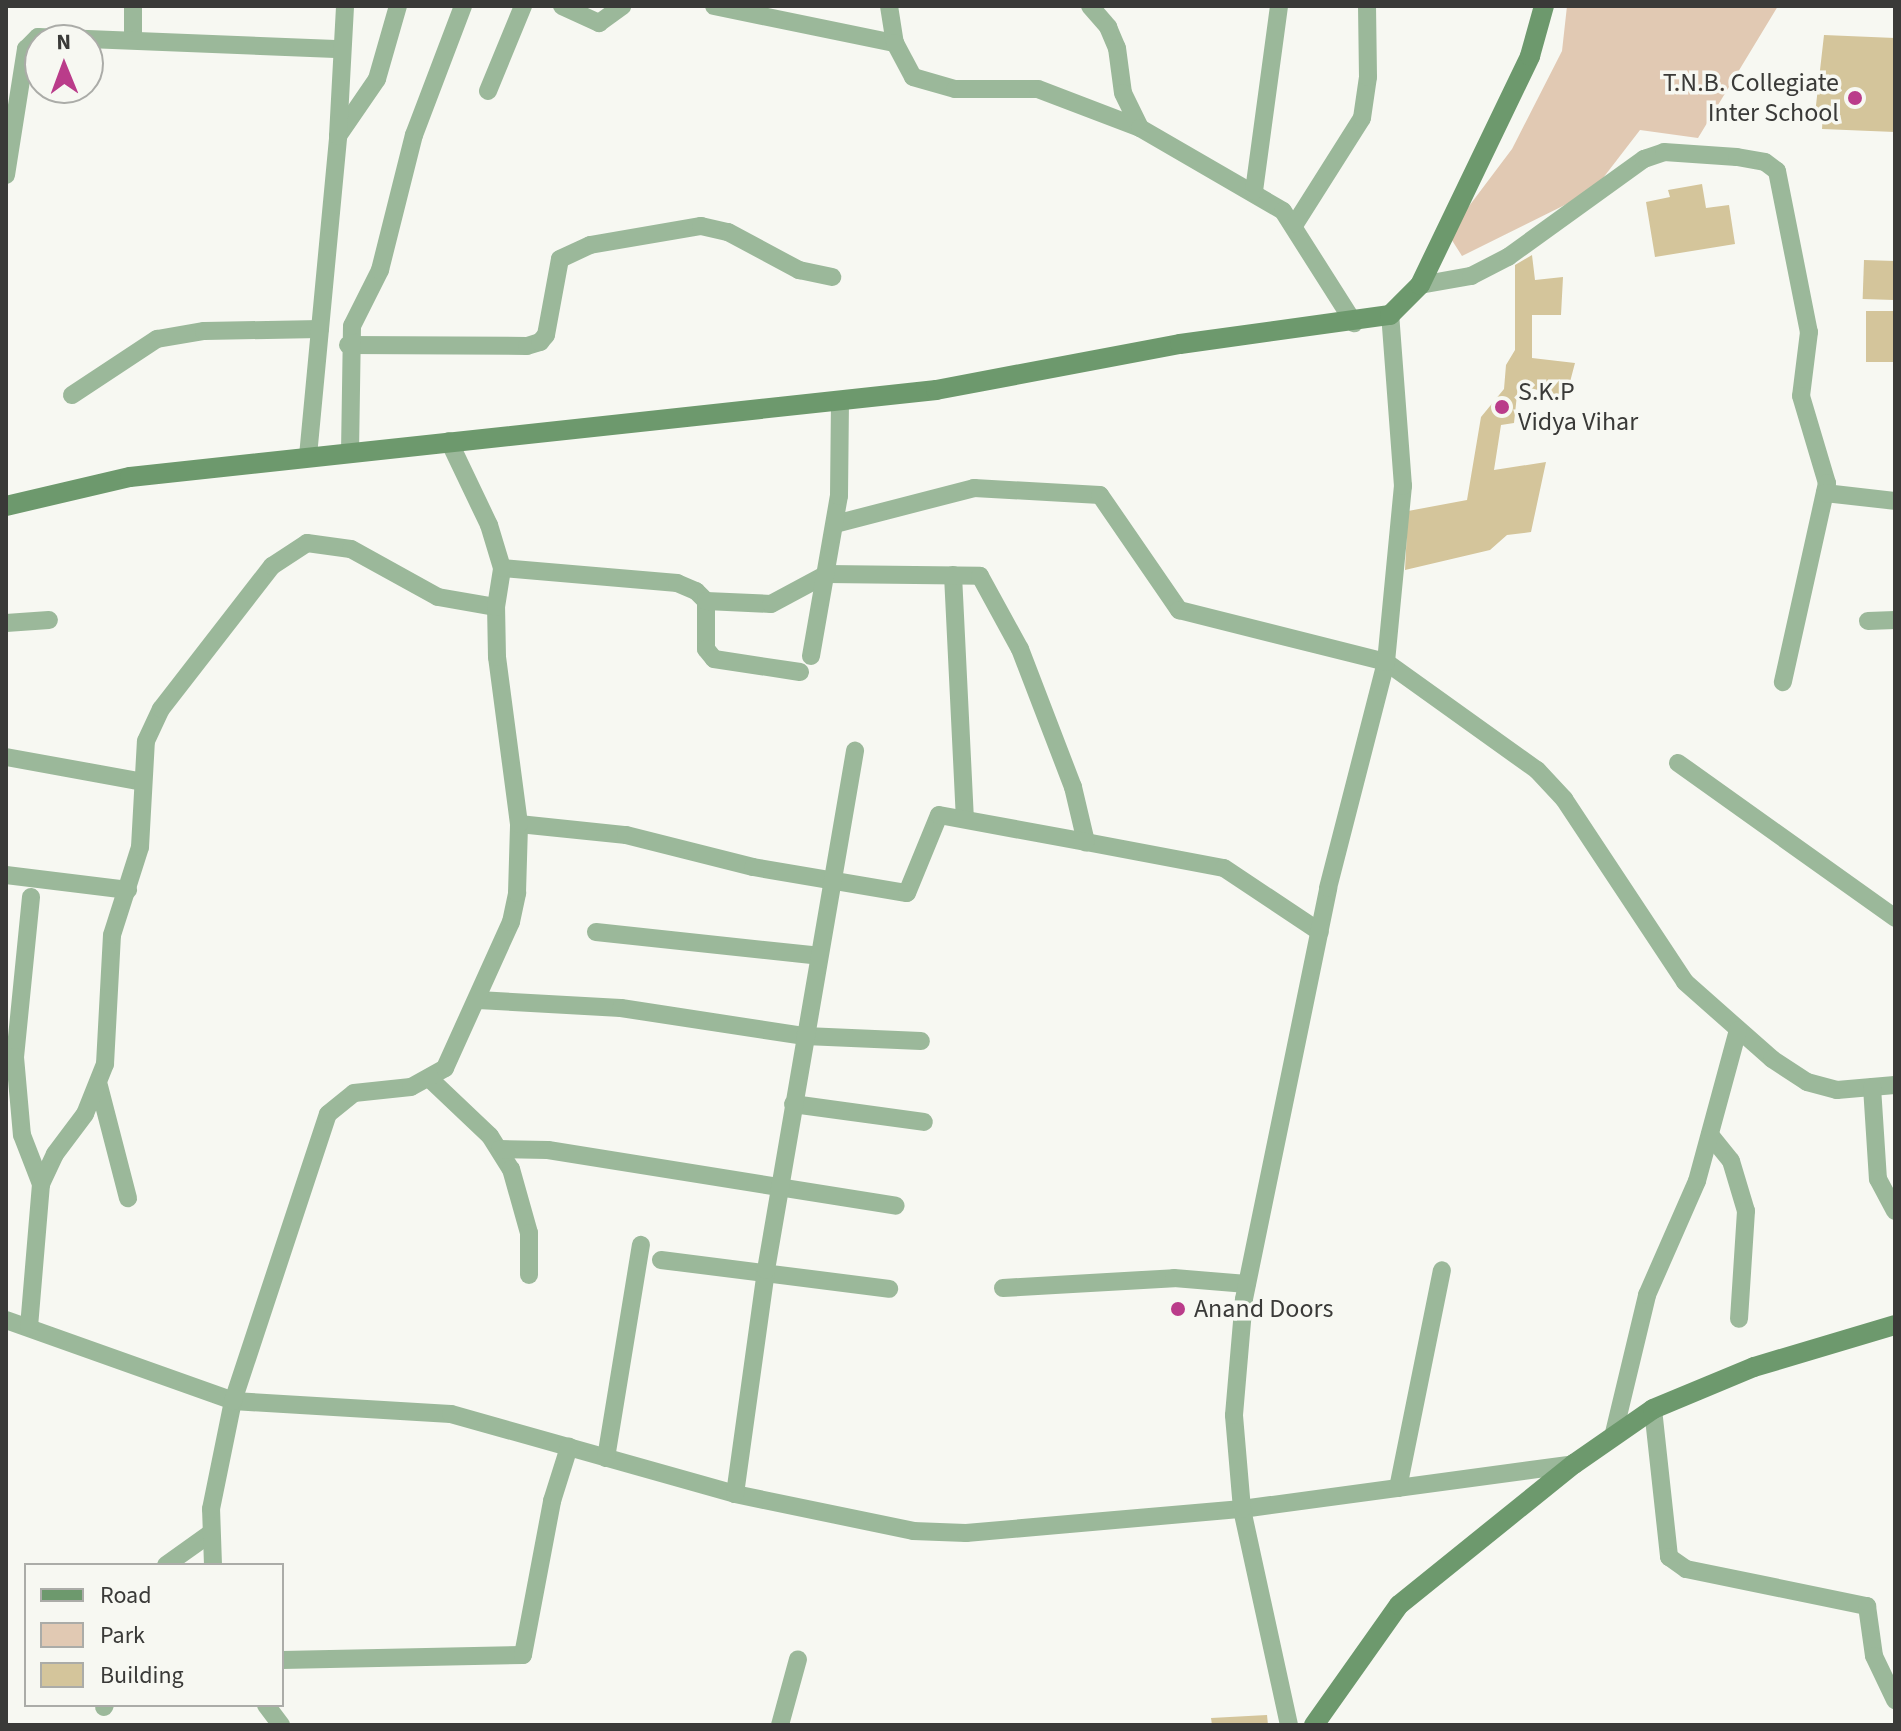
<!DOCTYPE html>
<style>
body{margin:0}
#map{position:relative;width:1901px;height:1731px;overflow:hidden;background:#f7f8f2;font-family:"Source Sans 3",sans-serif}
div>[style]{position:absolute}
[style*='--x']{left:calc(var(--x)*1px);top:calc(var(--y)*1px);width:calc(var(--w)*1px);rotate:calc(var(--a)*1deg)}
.green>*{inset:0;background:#e1c9b3}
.building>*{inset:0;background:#d4c59b;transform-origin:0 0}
.street>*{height:18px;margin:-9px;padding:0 9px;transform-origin:9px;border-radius:9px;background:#9bb89a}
.secondary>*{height:20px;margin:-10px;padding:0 10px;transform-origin:10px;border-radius:10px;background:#6d996d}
.dots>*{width:22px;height:22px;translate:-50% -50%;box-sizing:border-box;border:4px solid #f7f8f2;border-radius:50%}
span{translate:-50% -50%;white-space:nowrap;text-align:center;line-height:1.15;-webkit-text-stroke:7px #f7f8f2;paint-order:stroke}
.poi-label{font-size:26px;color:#3a3a38}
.right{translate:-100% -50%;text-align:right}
.left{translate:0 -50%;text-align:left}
.frame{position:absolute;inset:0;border:8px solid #3a3a38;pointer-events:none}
.legend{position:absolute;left:24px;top:1563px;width:260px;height:144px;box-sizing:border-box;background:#f7f8f2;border:2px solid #abaca8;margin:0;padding:10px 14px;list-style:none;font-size:24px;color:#3a3a38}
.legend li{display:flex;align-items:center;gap:16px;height:40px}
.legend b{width:40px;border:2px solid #abaca8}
.north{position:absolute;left:24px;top:24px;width:80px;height:80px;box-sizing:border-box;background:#f7f8f2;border:2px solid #abaca8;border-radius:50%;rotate:359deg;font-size:22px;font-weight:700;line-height:32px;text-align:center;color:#3a3a38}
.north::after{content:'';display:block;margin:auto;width:28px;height:36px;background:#ba3c8a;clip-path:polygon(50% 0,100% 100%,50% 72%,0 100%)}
</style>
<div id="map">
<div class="green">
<div style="clip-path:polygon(1567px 6px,1778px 6px,1698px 138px,1640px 130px,1593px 191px,1462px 256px,1448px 234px,1512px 149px,1562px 51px)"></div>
</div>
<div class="building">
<div style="clip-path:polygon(1824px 35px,1895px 38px,1895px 132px,1822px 129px,1823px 114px,1815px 114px)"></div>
<div style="clip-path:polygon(1702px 184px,1706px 208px,1729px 205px,1735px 244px,1655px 257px,1646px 202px,1670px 197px,1668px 190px)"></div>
<div style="clip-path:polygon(1532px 255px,1535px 280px,1563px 277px,1561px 315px,1532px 315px,1532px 358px,1575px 363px,1566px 397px,1518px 385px,1514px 423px,1501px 425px,1494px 470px,1546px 462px,1531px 532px,1507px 535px,1490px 550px,1405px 570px,1408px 511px,1467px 500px,1481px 417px,1504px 389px,1506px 365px,1515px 350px,1515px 265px)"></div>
<div style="left:1864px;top:260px;width:31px;height:39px;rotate:2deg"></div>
<div style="left:1866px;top:311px;width:29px;height:51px"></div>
<div style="clip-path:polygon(1267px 1715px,1268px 1725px,1212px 1725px,1211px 1718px)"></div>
</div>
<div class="street">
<div style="--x:562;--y:6;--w:41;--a:24.7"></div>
<div style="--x:599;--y:23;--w:29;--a:-36"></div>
<div style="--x:714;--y:6;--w:185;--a:11.6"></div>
<div style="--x:889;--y:6;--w:37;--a:81"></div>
<div style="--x:895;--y:43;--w:38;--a:62"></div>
<div style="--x:913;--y:77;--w:44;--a:15.9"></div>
<div style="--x:955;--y:89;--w:83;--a:0"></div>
<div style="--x:1038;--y:89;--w:109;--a:20.9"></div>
<div style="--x:1090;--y:6;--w:28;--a:49"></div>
<div style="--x:1108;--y:27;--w:23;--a:67"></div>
<div style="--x:1117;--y:48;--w:45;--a:82.4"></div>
<div style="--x:1123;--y:93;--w:39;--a:64"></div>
<div style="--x:1140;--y:128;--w:165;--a:30.1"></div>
<div style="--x:1283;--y:211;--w:133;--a:57.6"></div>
<div style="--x:133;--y:40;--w:34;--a:-90"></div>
<div style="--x:488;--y:91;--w:92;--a:-67.6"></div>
<div style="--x:338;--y:136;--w:69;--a:-55.6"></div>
<div style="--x:377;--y:79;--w:76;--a:-74"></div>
<div style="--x:6;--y:175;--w:128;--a:-81"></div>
<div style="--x:26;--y:49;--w:17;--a:-45"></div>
<div style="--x:38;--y:37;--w:304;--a:2.3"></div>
<div style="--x:1254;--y:191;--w:187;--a:-82.3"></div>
<div style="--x:1295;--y:224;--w:125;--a:-57.7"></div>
<div style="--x:1362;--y:118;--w:41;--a:-81.7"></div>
<div style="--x:1368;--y:77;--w:71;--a:-90.8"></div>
<div style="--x:1420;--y:285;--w:52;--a:-10"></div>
<div style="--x:1471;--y:276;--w:42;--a:-27.2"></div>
<div style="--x:1508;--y:257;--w:168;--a:-35.8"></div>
<div style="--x:1644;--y:159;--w:21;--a:-19"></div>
<div style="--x:1664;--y:152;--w:73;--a:3.9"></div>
<div style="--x:1737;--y:157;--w:28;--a:10"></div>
<div style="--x:1765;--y:162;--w:15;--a:37"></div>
<div style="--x:1777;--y:171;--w:164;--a:78.8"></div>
<div style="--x:1809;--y:332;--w:64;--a:97.1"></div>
<div style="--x:1801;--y:396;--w:91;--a:73.4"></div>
<div style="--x:1827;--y:483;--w:204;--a:102.5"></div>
<div style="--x:348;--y:345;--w:179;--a:0.3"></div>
<div style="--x:527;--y:346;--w:14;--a:-17"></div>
<div style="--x:540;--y:342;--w:9;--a:-49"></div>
<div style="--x:546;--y:335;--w:77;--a:-79.6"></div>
<div style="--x:560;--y:259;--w:33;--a:-25"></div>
<div style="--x:590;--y:245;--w:113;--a:-9.7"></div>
<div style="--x:701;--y:226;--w:28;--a:13"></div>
<div style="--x:728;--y:232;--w:81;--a:28.2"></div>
<div style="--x:799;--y:270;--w:34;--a:12"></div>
<div style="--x:72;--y:395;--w:102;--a:-33.4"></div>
<div style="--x:157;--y:339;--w:48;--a:-9.7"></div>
<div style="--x:204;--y:331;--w:116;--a:-1"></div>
<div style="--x:350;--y:453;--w:127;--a:-89.1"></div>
<div style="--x:352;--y:326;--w:63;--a:-63.4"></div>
<div style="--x:380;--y:270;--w:139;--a:-75.9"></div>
<div style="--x:414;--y:135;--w:138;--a:-69.2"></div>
<div style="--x:308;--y:456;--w:321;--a:-84.6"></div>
<div style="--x:338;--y:136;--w:130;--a:-86.9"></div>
<div style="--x:1825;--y:493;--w:70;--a:6.5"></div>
<div style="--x:835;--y:524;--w:144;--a:-14.5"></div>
<div style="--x:974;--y:488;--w:126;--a:3.2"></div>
<div style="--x:1100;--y:495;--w:140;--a:55.5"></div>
<div style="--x:1179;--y:610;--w:213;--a:14.1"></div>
<div style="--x:1386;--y:662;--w:186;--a:35.6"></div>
<div style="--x:1537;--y:770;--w:40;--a:47"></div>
<div style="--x:1564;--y:799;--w:219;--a:56.5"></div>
<div style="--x:1685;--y:982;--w:116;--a:41.5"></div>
<div style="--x:1772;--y:1059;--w:42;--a:33.3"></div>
<div style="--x:1807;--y:1082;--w:31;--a:15"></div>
<div style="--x:1837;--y:1090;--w:58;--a:-4.9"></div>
<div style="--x:502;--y:568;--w:176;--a:4.9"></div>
<div style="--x:677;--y:583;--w:21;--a:23"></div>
<div style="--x:696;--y:591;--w:14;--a:45"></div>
<div style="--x:706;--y:601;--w:48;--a:90"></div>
<div style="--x:706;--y:649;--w:13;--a:51"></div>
<div style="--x:714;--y:659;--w:87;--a:8.6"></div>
<div style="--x:953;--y:575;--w:242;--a:87.2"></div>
<div style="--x:706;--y:601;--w:65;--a:2.6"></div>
<div style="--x:771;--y:604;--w:64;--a:-28.2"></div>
<div style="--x:827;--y:574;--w:153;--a:0.7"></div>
<div style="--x:980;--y:576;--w:83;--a:61.3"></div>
<div style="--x:1020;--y:649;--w:148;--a:69"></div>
<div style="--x:1073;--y:787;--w:57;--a:76.7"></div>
<div style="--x:1086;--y:842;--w:140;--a:10.7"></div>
<div style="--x:1224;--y:868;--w:115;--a:33.7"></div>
<div style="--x:1868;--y:621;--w:27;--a:-2"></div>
<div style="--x:6;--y:623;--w:43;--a:-4"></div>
<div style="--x:811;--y:656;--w:162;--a:-80.1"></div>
<div style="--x:839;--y:496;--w:96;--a:-89.4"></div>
<div style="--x:6;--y:757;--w:139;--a:10.3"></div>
<div style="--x:1678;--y:763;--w:267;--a:35.5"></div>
<div style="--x:519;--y:824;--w:108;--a:5.9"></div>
<div style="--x:626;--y:835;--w:131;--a:14.1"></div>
<div style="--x:753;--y:867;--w:156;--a:9.6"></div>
<div style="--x:907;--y:893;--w:84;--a:-67.7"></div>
<div style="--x:939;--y:815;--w:149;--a:10.4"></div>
<div style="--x:6;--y:875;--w:123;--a:7"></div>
<div style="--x:31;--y:897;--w:161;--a:95.7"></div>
<div style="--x:15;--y:1057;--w:78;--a:84.9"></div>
<div style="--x:22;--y:1135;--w:53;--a:68.8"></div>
<div style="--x:596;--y:932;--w:224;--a:6.1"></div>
<div style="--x:478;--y:1000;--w:143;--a:3.2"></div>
<div style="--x:621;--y:1008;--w:186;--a:8.7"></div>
<div style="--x:805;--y:1036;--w:116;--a:2.5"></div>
<div style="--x:431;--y:1080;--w:81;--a:43.5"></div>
<div style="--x:490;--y:1136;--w:39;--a:58"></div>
<div style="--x:511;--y:1169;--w:66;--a:74.3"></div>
<div style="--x:529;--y:1233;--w:42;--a:90"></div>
<div style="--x:99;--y:1086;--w:116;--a:75.5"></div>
<div style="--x:1872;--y:1087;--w:92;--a:86.3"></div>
<div style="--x:1878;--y:1179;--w:36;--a:62"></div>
<div style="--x:793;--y:1104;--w:132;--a:7.8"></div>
<div style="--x:1710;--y:1135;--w:33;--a:51"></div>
<div style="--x:1731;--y:1161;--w:52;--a:73.3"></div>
<div style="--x:1746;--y:1211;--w:108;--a:93.7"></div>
<div style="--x:500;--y:1149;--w:48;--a:1.2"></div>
<div style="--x:548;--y:1150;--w:352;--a:9.1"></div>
<div style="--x:661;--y:1260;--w:230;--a:7.2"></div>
<div style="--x:1003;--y:1288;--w:171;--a:-3.3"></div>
<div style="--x:1174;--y:1278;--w:73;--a:4.7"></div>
<div style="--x:6;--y:1320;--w:241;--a:19.6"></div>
<div style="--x:233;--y:1401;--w:218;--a:3.4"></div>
<div style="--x:451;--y:1414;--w:295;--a:15.7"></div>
<div style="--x:735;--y:1494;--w:182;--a:11.7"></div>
<div style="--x:913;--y:1531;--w:53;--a:2.2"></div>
<div style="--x:966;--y:1533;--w:277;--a:-5"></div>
<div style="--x:1242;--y:1509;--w:335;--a:-7.7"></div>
<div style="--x:29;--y:1327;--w:144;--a:-85.2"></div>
<div style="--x:41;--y:1184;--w:33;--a:-65"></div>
<div style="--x:55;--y:1154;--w:50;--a:-53.1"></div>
<div style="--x:85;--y:1114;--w:54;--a:-68.2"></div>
<div style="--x:105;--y:1064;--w:129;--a:-86.9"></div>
<div style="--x:112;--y:935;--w:92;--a:-72.3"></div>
<div style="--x:140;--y:847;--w:106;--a:-86.8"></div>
<div style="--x:146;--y:741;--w:35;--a:-65"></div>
<div style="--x:161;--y:709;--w:181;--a:-52.2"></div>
<div style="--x:272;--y:566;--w:42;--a:-33.3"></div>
<div style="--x:307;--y:543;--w:44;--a:7.8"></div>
<div style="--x:351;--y:549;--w:99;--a:28.9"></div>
<div style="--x:438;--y:597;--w:59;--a:9.8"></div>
<div style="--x:1653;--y:1409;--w:149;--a:83.8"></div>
<div style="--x:1669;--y:1557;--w:21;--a:35"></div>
<div style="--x:1686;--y:1569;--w:185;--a:11.6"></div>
<div style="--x:1867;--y:1606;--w:50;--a:82"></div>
<div style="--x:1874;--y:1656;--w:49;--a:64.5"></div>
<div style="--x:1613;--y:1437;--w:146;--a:-76.5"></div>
<div style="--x:1647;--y:1295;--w:124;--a:-66.3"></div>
<div style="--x:1697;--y:1181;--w:156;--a:-74.8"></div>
<div style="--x:606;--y:1458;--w:216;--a:-80.7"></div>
<div style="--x:1398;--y:1488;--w:222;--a:-78.6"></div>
<div style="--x:735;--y:1494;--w:226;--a:-82.1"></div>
<div style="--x:766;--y:1270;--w:527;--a:-80.27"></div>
<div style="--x:166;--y:1565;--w:52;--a:-35.5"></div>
<div style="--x:213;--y:1565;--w:56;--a:-92"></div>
<div style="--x:211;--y:1509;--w:110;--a:-78.5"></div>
<div style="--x:233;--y:1401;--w:302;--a:-71.7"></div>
<div style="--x:328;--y:1114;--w:33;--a:-39"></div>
<div style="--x:354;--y:1093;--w:57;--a:-6"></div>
<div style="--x:411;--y:1087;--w:39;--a:-29"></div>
<div style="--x:445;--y:1068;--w:160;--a:-65.7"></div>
<div style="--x:511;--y:922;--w:30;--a:-78"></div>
<div style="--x:517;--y:893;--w:69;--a:-88.3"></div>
<div style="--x:519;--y:824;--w:168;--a:-97.5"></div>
<div style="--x:497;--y:657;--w:50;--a:-91.1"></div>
<div style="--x:496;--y:607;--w:39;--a:-81"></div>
<div style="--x:502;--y:568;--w:45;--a:-106.8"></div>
<div style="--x:489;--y:525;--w:93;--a:-115.5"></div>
<div style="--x:282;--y:1660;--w:241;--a:-1.2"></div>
<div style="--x:523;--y:1655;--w:157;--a:-79.3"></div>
<div style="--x:552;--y:1501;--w:57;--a:-72.5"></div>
<div style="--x:266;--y:1705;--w:25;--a:53"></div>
<div style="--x:104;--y:1707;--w:2;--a:-63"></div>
<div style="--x:780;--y:1725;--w:68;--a:-74.7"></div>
<div style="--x:1289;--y:1725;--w:221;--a:-102.3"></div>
<div style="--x:1242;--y:1509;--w:94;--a:-94.9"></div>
<div style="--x:1234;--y:1415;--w:116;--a:-85.1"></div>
<div style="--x:1244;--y:1299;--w:419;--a:-78.4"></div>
<div style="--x:1328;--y:888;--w:233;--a:-75.6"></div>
<div style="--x:1386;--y:662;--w:177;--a:-84.5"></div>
<div style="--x:1403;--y:486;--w:171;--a:-94.3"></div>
</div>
<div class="secondary">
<div style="--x:6;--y:506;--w:127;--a:-13.2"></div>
<div style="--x:130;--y:477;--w:811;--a:-6.16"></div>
<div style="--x:936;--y:390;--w:248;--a:-10.7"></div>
<div style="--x:1180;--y:344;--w:212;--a:-7.9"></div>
<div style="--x:1390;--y:315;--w:42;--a:-45"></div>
<div style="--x:1420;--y:285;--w:254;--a:-64.3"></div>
<div style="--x:1530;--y:56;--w:52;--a:-74.4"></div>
<div style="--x:1314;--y:1725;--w:147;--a:-54.7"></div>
<div style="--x:1399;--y:1605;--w:225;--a:-38.9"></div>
<div style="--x:1574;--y:1464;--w:96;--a:-34.8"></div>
<div style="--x:1653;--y:1409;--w:109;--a:-22.6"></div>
<div style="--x:1754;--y:1367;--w:147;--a:-16.6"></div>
</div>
<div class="dots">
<div style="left:1855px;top:98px;background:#ba3c8a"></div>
<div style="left:1502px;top:407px;background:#ba3c8a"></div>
<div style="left:1178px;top:1309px;background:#ba3c8a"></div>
</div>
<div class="poi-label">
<span class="right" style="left:1839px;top:98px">T.N.B. Collegiate<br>Inter School</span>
<span class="left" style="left:1518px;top:407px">S.K.P<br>Vidya Vihar</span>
<span class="left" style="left:1194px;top:1309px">Anand Doors</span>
</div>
<div class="frame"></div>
<ul class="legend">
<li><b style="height:10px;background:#6d996d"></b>Road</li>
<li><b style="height:22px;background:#e1c9b3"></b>Park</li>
<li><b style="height:22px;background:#d4c59b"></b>Building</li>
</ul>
<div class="north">N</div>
</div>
